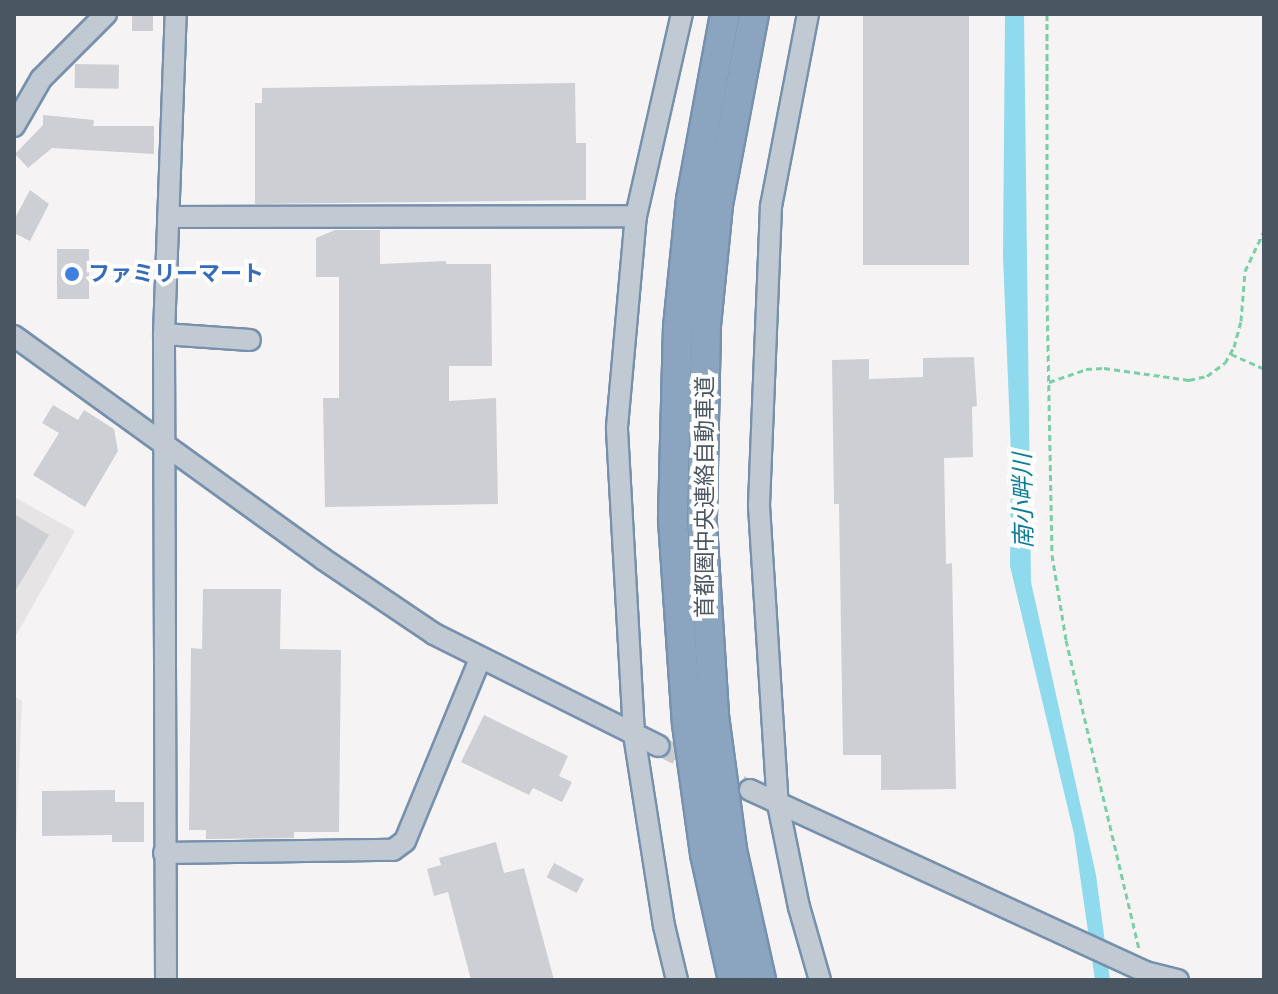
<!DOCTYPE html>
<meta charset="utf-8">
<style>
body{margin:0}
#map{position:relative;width:1278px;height:994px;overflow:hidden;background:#f5f3f3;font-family:"Work Sans","Noto Sans JP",sans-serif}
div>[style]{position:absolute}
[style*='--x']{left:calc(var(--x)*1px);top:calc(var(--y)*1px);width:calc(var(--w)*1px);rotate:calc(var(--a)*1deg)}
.education>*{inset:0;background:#e6e4e5}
.water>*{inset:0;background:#90daee}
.building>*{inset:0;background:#cdcfd5;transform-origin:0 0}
.minor-tunnel>*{height:20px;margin-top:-10px;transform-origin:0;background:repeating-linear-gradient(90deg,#caccce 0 20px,transparent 0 30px)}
.path>*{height:3px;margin-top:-1.5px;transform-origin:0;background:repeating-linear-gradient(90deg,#7ad0a6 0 6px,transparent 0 10px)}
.roads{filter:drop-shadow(2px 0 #7690ad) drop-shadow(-2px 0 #7690ad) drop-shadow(0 2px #7690ad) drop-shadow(0 -2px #7690ad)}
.minor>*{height:20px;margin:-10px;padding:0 10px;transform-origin:10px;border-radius:10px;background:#c1cad2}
.highway>*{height:28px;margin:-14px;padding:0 14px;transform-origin:14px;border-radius:14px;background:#8ba5c1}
.dots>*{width:22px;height:22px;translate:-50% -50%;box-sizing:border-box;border:4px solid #fff;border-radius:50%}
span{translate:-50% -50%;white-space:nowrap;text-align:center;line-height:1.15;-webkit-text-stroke:8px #fff;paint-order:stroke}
.shop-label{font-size:22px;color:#366cbe;font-weight:700}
.left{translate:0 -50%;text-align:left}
.street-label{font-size:22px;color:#4a5661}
.water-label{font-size:24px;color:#0c7c9b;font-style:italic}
.frame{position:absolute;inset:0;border:16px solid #4a5661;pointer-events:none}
</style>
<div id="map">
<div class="education">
<div style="clip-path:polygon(14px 497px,75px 531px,14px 639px)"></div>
<div style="clip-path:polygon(14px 696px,22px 701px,16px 846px,14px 846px)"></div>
</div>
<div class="water">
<div style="clip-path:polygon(1005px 14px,1024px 14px,1031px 582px,1096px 875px,1110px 980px,1095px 980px,1074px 834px,1010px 566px,1011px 454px,1003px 256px)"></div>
</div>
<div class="building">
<div style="left:132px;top:14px;width:21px;height:17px"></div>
<div style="left:863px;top:14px;width:106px;height:251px"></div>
<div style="left:75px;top:64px;width:44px;height:24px;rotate:1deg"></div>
<div style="clip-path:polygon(575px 83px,576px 143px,586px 143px,586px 200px,255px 204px,255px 103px,262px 103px,262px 88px)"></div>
<div style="clip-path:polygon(43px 115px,94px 120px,93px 126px,154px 126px,154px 154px,52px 148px,28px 168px,15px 154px,43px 125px)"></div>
<div style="clip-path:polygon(30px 190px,49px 204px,30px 241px,14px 233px,14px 220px)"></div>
<div style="clip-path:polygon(335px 230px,380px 230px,380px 264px,446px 261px,446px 264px,491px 264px,492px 366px,449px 366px,449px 401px,496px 398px,498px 504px,325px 507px,323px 398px,339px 398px,339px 277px,316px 277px,316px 238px)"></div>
<div style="left:57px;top:249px;width:32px;height:50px"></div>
<div style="clip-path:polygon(974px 357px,977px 406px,972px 407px,973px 457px,944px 458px,946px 564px,952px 563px,956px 789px,881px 790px,881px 755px,843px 755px,839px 504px,834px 504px,832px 360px,869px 359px,869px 379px,923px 377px,923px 358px)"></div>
<div style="clip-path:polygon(53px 405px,78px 420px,84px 410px,114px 429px,118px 451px,85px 507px,33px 475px,59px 433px,42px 423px)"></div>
<div style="clip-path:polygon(14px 514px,49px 535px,14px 593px)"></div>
<div style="clip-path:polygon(203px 589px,281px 589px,280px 649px,341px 650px,339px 832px,294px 832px,294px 838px,206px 839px,206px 830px,189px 830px,191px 648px,202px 649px)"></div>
<div style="clip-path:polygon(484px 715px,568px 756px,559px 776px,572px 782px,562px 802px,533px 788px,529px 795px,461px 762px)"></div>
<div style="clip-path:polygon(115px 790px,115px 802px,144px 802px,144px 842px,112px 842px,112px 835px,42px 836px,42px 791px)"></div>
<div style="clip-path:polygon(496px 842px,504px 873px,524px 868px,554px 980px,471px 980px,448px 892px,434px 896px,427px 869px,441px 865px,439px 858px)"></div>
<div style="left:554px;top:863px;width:34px;height:16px;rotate:28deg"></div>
</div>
<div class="minor-tunnel">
<div style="--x:659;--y:746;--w:101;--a:25.8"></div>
</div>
<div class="path">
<div style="--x:1047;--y:14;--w:281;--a:90"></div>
<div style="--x:1047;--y:295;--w:260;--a:88.9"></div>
<div style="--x:1052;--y:555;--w:86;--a:80.6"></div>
<div style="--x:1066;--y:640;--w:318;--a:76.7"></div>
<div style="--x:1231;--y:354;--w:36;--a:24"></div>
<div style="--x:1049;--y:382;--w:39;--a:-19"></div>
<div style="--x:1086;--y:369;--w:18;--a:-3"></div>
<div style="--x:1104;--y:368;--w:86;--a:8"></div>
<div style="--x:1189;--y:380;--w:18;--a:-13"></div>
<div style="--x:1207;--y:376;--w:22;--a:-36"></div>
<div style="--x:1225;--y:363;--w:18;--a:-61"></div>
<div style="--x:1234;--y:347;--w:27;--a:-75"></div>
<div style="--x:1241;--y:321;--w:50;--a:-85.4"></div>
<div style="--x:1245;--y:271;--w:44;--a:-64.6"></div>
</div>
<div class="roads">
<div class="minor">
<div style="--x:808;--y:14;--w:196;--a:100.9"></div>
<div style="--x:771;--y:206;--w:300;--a:92.3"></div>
<div style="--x:759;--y:506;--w:299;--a:86.4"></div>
<div style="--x:778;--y:804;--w:105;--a:78.5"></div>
<div style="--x:799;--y:907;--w:76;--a:74"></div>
<div style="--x:14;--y:126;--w:54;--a:-60.1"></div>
<div style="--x:41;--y:79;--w:92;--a:-45"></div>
<div style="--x:168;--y:217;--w:468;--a:-0.1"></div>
<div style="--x:164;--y:334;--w:86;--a:4"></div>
<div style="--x:14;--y:336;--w:381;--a:35.8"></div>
<div style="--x:323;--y:559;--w:134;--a:34"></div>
<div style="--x:434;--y:634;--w:251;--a:26.5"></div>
<div style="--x:750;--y:790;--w:435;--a:24.7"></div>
<div style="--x:1145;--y:972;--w:34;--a:14"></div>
<div style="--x:164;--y:853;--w:229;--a:-0.8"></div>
<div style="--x:393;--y:850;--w:15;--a:-37"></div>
<div style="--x:405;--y:841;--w:197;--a:-67.6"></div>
<div style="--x:166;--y:980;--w:646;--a:-90.18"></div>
<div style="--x:164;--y:334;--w:320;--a:-87.9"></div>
<div style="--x:677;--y:980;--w:56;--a:-103.5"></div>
<div style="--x:664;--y:926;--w:194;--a:-98.9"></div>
<div style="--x:634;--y:734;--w:307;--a:-93.2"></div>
<div style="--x:617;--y:427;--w:212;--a:-84.9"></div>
<div style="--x:636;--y:216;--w:207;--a:-77.2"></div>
</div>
<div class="highway">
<div style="--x:725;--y:14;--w:188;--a:100.4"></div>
<div style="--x:691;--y:199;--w:128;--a:95.8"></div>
<div style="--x:678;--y:326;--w:194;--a:91.5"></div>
<div style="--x:673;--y:520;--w:204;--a:86.1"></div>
<div style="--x:687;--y:724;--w:131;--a:82.1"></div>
<div style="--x:705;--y:854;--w:129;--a:77.5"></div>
<div style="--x:754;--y:14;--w:194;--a:100.7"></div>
<div style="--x:718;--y:205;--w:122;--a:95.7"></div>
<div style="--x:706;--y:326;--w:198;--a:91.2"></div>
<div style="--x:702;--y:524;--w:192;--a:86.4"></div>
<div style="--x:714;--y:716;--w:135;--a:82.3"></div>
<div style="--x:732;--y:850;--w:133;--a:77.4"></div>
</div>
</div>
<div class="dots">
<div style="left:72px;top:274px;background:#3f7fe0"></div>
</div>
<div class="shop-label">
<span class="left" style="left:88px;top:274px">ファミリーマート</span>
</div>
<div class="street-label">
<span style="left:705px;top:497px;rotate:-90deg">首都圏中央連絡自動車道</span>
</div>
<div class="water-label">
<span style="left:1024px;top:501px;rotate:-91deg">南小畔川</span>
</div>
<div class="frame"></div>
</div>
